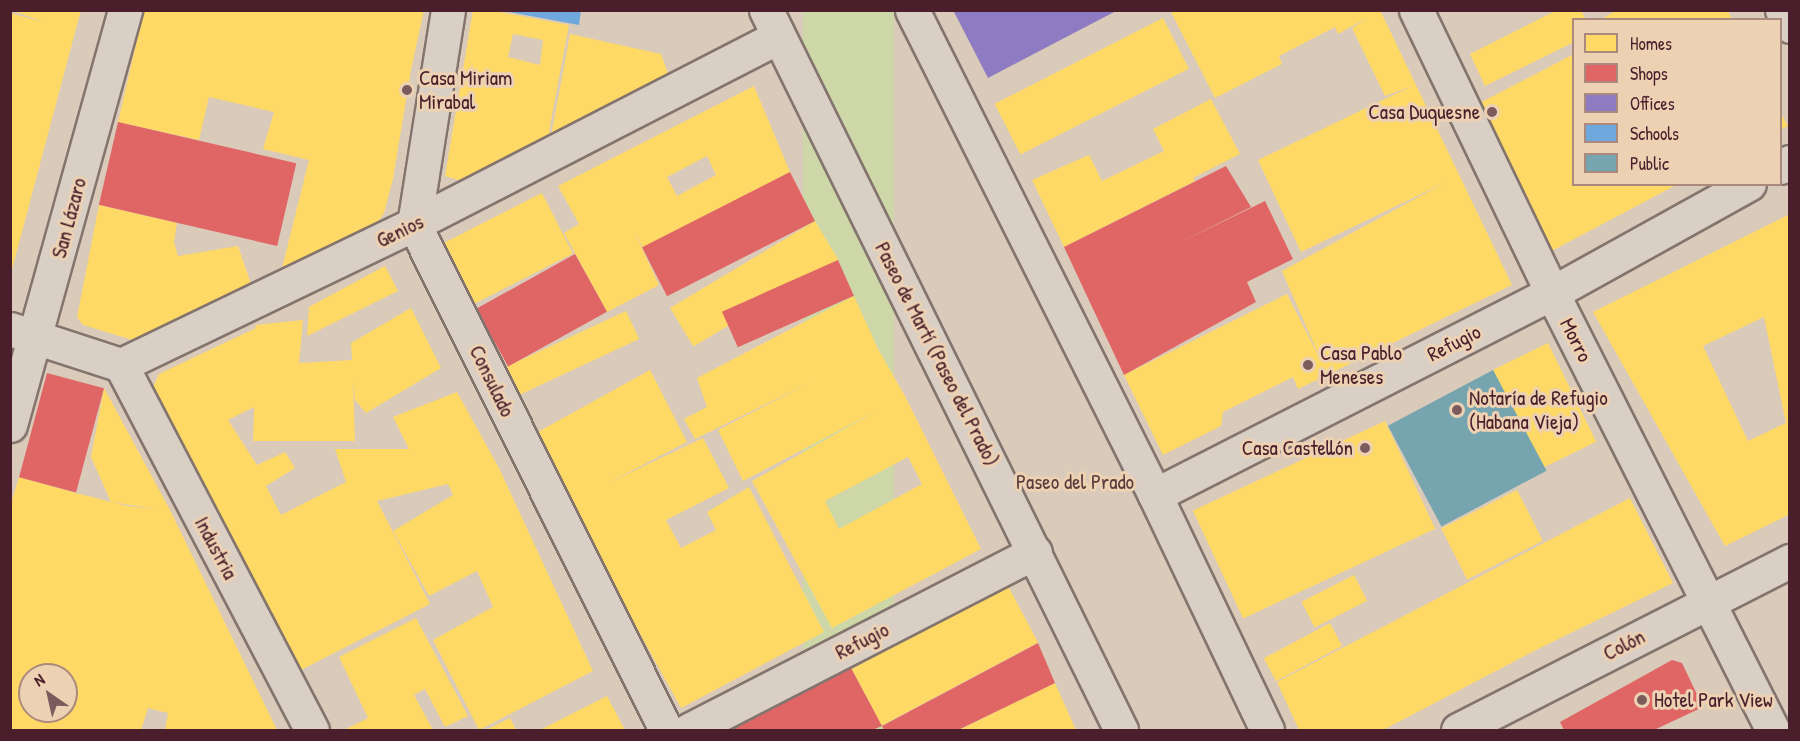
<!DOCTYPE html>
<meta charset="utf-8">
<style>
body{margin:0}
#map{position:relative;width:1800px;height:741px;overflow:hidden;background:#dacab9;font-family:"Patrick Hand",sans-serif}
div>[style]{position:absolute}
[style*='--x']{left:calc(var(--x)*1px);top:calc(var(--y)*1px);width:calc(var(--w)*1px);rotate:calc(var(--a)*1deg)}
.green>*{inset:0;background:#ced7a7;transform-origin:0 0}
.homes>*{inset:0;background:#ffd966;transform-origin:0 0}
.shops>*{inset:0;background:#e06666;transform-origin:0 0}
.offices>*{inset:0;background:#8e7cc3}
.schools>*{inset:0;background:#6fa8dc}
.public>*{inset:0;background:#76a5af;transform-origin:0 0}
.roads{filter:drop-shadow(2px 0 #83746e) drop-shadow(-2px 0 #83746e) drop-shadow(0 2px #83746e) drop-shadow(0 -2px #83746e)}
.minor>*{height:33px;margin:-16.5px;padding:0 16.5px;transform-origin:16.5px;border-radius:16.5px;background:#d9cfc4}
.major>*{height:33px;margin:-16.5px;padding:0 16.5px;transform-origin:16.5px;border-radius:16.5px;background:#d9cfc4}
.dots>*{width:16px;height:16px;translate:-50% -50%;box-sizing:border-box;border:3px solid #ecd1b3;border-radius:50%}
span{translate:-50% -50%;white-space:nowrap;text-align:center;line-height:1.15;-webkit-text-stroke:6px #ecd1b3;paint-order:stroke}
.poi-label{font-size:21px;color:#4a1f2b}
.left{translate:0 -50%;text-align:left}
.right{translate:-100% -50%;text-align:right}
.street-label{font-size:21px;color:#4a1f2b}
.park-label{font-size:21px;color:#5c3c3c}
.frame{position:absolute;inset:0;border:12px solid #4a1f2b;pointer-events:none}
.legend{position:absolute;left:1572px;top:18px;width:210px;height:168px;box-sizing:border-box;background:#ecd1b3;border:2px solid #ab8a7d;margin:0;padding:8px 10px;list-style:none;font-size:18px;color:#4a1f2b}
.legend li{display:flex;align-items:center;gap:12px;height:30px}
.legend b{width:30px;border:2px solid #ab8a7d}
.north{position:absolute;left:18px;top:663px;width:60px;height:60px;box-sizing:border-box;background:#ecd1b3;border:2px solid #ab8a7d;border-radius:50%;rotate:326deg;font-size:16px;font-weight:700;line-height:24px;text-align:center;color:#4a1f2b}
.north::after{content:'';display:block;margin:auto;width:21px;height:27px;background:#7c5b5d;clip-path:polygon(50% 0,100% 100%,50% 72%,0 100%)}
</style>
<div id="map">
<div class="green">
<div style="left:803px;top:11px;width:91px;height:798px"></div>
</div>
<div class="homes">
<div style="clip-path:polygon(10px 10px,81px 10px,11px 273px,10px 13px,44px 22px)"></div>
<div style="clip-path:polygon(144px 10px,424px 10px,411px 70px,393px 179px,384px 213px,375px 226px,281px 272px,309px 160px,263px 149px,274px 112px,209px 97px,199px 140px,118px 122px)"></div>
<div style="clip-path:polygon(evenodd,473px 10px,489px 10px,569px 25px,550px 126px,549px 147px,570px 34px,661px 54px,672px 84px,549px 147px,468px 183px,445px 176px,473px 10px,513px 34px,543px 40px,540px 65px,508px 57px,513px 34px)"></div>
<div style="clip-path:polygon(1174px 10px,1380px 10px,1512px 285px,1298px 389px,1293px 377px,1223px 412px,1221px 426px,1163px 455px,1124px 375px,1287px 294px,1322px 363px,1282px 271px,1446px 182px,1301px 252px,1258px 160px,1412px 86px,1385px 96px,1352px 28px,1369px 17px,1338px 34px,1335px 27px,1279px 56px,1282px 64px,1215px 98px,1171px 12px)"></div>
<div style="clip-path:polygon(1557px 10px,1581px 10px,1586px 20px,1574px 20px,1574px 42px,1485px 86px,1470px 54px)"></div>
<div style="clip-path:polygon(1617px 10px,1728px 10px,1732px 20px,1600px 20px)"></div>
<div style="left:1163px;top:18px;width:57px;height:189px;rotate:63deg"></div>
<div style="clip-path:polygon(1574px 54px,1574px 184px,1678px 184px,1546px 254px,1470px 108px)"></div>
<div style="clip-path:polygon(evenodd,754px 86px,790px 172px,644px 250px,634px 231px,659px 285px,607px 312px,564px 233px,579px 224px,558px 186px,754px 86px,707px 156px,716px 175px,677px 196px,667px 177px,707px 156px)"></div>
<div style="clip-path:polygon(1211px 99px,1240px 154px,1193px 178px,1195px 181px,1064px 247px,1032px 180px,1089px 155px,1102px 181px,1164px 151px,1153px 129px)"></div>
<div style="clip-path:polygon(1780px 112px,1788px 126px,1780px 130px)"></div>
<div style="left:542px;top:193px;width:68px;height:112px;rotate:63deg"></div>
<div style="clip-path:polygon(99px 205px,177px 223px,174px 242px,178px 256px,238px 246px,253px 290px,136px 341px,83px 325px,77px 317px)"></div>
<div style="clip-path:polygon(evenodd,1790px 214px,1790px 514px,1725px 546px,1593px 312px,1790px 214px,1764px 317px,1786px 423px,1748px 441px,1703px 346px,1764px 317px)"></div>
<div style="left:815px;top:221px;width:45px;height:169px;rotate:59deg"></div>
<div style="clip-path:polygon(385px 266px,398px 291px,307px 336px,309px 307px)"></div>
<div style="clip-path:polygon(evenodd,854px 296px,878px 349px,905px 396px,981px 549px,832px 628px,752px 481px,880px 409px,743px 481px,718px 430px,815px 380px,695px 439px,684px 419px,707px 407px,697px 378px,854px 296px,908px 457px,922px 484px,839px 529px,825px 501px,908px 457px)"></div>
<div style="clip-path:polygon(411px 308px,441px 368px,366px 413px,355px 400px,353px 379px,355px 441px,253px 441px,254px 407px,228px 420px,257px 465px,285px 452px,295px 468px,266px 486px,281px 515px,346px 482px,335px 449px,409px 449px,393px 417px,457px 392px,499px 468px,593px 671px,479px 730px,433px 640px,493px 607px,477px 571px,429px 596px,393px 531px,453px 495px,448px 484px,377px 501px,430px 604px,293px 674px,151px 392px,159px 374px,256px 328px,255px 325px,303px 320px,299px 363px,352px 360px,351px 343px)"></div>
<div style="left:626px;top:311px;width:31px;height:133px;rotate:65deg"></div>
<div style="left:1548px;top:343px;width:110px;height:61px;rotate:64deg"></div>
<div style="clip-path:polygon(650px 370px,687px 442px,606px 484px,703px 438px,729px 488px,666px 520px,681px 548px,716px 530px,707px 512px,749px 487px,824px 632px,681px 708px,623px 603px,536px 433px)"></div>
<div style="clip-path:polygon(evenodd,104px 388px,170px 510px,277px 730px,165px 730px,168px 713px,148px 708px,141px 730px,10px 730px,10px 507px,19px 477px,76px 493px,127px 506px,156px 509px,111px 502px,91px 457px,104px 388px,30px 675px,66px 675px,66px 711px,30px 711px,30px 675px)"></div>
<div style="left:1385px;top:421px;width:119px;height:212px;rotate:65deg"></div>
<div style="left:1517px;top:490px;width:57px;height:85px;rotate:63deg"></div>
<div style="clip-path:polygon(1630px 498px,1673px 583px,1540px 648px,1383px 730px,1299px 730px,1277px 682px)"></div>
<div style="left:1354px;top:575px;width:29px;height:59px;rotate:63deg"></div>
<div style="left:1008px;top:586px;width:64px;height:177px;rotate:62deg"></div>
<div style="clip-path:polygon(416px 618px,468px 716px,445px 727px,425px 689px,414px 695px,433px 730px,344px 730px,368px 718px,339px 657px)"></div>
<div style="left:1330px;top:623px;width:26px;height:75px;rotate:62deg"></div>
<div style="clip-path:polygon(1055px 683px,1076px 730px,959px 730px)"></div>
<div style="clip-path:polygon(607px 696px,625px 730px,540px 730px)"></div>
<div style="clip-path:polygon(510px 718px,516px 730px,486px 730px)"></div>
</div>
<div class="shops">
<div style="left:118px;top:122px;width:183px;height:85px;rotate:13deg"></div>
<div style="clip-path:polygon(1226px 166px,1251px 207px,1177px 244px,1265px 201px,1293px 259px,1247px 282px,1256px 302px,1124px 375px,1064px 247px)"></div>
<div style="left:790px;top:172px;width:55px;height:166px;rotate:63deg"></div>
<div style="left:575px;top:254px;width:66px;height:113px;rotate:61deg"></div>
<div style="left:838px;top:260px;width:39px;height:127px;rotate:66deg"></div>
<div style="left:47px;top:373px;width:59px;height:108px;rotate:15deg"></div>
<div style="clip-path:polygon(1038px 643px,1055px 683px,958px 730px,884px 730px,882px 726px,872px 730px,730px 730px,851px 668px,882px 726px)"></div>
<div style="clip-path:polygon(1672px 660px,1682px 663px,1703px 707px,1654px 730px,1564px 730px,1560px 722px)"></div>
</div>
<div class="offices">
<div style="clip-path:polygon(953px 10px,1118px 10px,988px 78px)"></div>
</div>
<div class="schools">
<div style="clip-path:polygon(498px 10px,581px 10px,579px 25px)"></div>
</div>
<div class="public">
<div style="left:1493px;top:370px;width:114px;height:119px;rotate:62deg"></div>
</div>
<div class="roads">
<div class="minor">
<div style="--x:448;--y:10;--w:217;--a:99"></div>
<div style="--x:414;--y:224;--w:565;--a:63.53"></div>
<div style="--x:1416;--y:10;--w:314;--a:64.3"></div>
<div style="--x:1552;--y:293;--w:490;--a:63.2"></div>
<div style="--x:1780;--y:167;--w:11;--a:-27"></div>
<div style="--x:10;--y:329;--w:117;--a:18"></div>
<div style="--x:121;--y:365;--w:325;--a:-25.7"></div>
<div style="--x:414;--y:224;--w:409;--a:-27.2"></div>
<div style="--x:121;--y:365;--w:412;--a:62.4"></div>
<div style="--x:1155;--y:495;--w:445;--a:-27"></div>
<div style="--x:1552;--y:293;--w:225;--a:-29"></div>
<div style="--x:689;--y:730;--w:389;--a:-27.2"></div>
<div style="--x:1458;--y:730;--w:373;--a:-27"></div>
</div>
<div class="major">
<div style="--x:766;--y:10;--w:803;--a:63.75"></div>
<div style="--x:912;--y:10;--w:542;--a:63.39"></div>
<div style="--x:1155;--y:495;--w:260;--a:64.5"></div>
<div style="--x:1782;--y:10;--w:18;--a:63"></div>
<div style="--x:10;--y:425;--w:431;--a:-74.5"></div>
</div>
</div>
<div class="dots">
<div style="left:407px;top:90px;background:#7c5b5d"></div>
<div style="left:1492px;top:112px;background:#7c5b5d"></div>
<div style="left:1308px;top:365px;background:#7c5b5d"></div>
<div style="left:1457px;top:410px;background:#7c5b5d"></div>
<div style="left:1365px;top:448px;background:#7c5b5d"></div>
<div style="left:1642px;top:700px;background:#7c5b5d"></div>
</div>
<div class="poi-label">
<span class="left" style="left:419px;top:90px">Casa Miriam<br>Mirabal</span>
<span class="right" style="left:1480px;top:112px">Casa Duquesne</span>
<span class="left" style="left:1320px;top:365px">Casa Pablo<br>Meneses</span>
<span class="left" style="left:1469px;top:410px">Notaría de Refugio<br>(Habana Vieja)</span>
<span class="right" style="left:1353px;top:448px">Casa Castellón</span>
<span class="left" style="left:1654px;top:700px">Hotel Park View</span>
</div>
<div class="street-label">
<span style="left:69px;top:218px;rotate:-75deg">San Lázaro</span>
<span style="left:400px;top:231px;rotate:-26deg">Genios</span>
<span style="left:1576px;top:340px;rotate:63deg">Morro</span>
<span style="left:1454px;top:343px;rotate:-27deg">Refugio</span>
<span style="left:937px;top:354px;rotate:63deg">Paseo de Martí (Paseo del Prado)</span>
<span style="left:492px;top:381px;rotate:64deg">Consulado</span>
<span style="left:216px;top:548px;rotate:62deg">Industria</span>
<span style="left:862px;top:641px;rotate:-27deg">Refugio</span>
<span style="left:1624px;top:645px;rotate:-27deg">Colón</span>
</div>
<div class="park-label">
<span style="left:1075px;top:482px">Paseo del Prado</span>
</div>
<div class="frame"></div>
<ul class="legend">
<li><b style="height:16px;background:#ffd966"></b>Homes</li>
<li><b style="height:16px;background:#e06666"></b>Shops</li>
<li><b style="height:16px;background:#8e7cc3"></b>Offices</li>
<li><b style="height:16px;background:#6fa8dc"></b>Schools</li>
<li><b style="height:16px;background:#76a5af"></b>Public</li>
</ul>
<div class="north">N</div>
</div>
